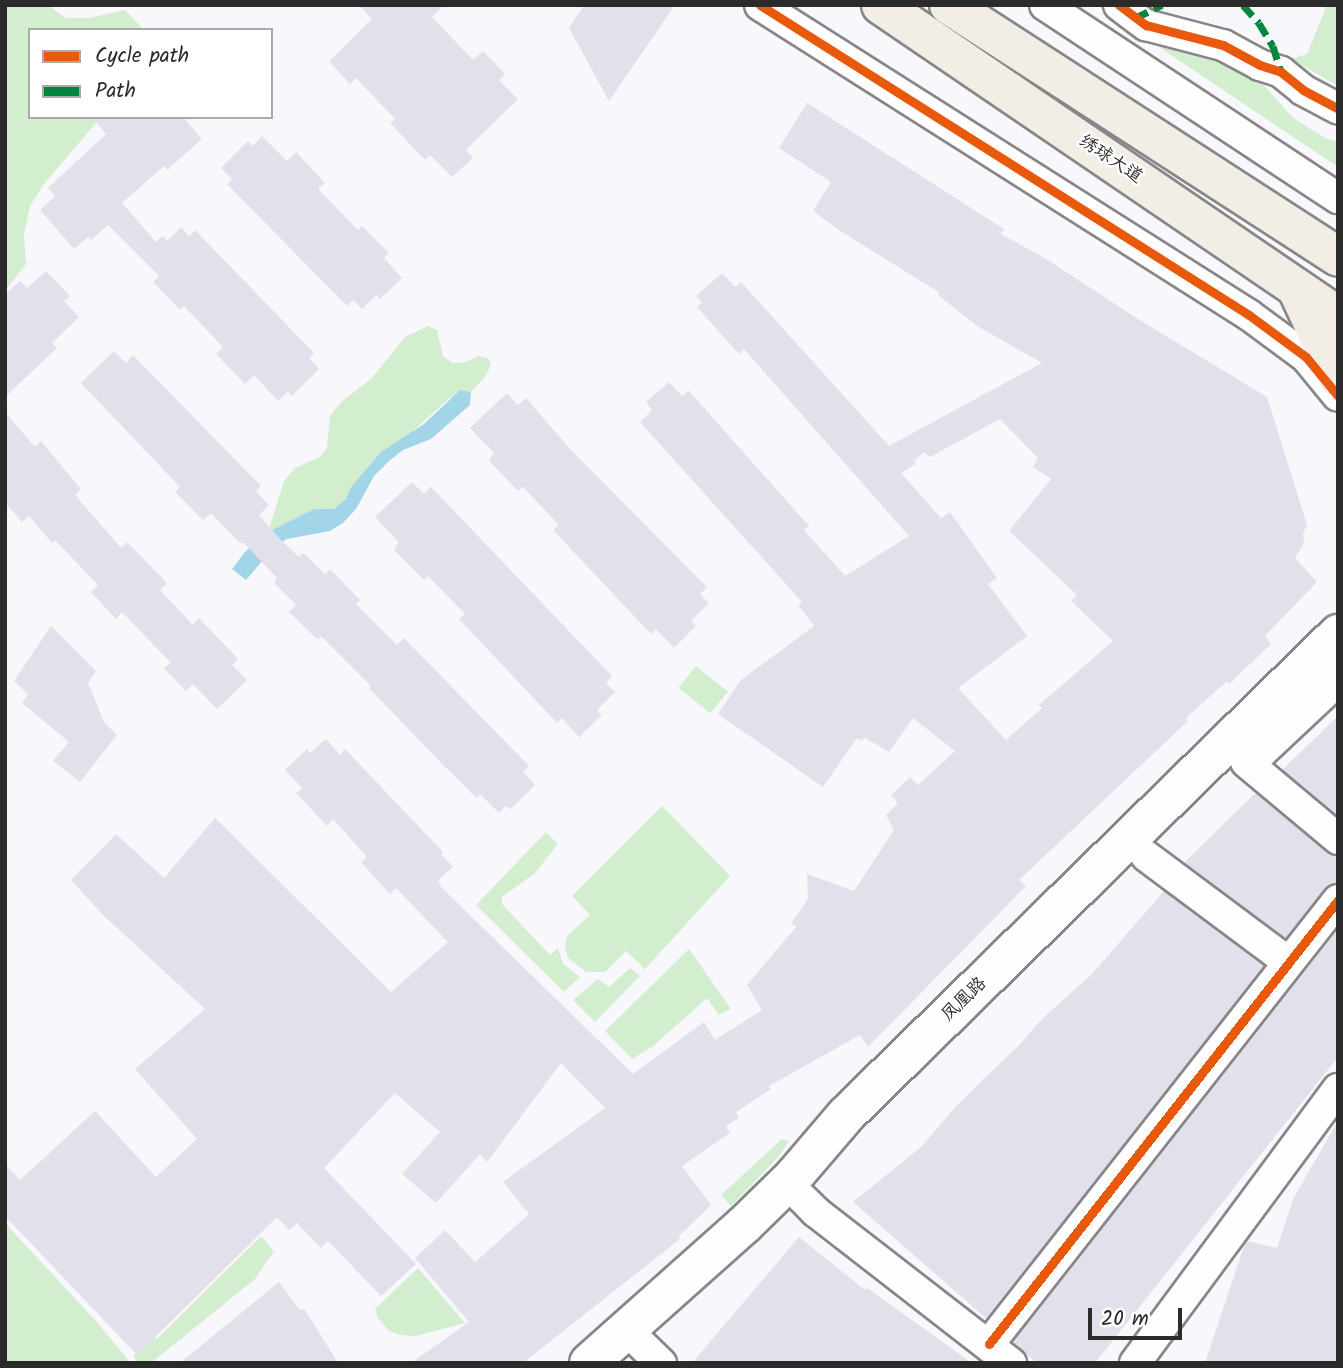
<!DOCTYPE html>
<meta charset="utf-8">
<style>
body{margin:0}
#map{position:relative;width:1343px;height:1368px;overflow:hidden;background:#f8f7fc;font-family:Kalam,"LXGW WenKai TC",sans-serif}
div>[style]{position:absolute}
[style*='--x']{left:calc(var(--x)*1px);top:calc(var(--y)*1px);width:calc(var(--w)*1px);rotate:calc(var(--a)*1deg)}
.green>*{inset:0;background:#d3eece;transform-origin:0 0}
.water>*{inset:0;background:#a2d5e7}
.building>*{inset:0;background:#e2e0eb}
.roads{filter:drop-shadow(2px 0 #878789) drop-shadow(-2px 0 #878789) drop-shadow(0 2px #878789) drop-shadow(0 -2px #878789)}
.street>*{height:30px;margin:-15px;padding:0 15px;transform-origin:15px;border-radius:15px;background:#fefeff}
.secondary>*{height:38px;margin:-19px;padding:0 19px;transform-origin:19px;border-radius:19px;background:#fefeff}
.primary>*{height:38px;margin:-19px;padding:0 19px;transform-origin:19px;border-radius:19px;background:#f2eee6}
.quiet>*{height:7px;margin-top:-3.5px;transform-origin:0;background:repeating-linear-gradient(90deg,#00873e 0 14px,transparent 0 21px)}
.cycleway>*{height:9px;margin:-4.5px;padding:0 4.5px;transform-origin:4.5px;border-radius:4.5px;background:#e8590c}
span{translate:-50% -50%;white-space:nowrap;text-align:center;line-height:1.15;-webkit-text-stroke:5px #fff;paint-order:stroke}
.street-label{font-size:18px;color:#2b2b2b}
.frame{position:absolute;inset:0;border:7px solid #2b2b2b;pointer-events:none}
.legend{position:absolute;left:28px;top:28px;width:245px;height:91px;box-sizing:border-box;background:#fff;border:2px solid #aaa;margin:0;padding:9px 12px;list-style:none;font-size:21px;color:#2b2b2b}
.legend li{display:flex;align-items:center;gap:14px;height:35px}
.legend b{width:35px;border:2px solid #aaa}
.scale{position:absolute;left:1088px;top:1308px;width:94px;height:32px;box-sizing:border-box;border:4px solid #2b2b2b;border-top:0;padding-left:9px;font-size:21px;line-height:24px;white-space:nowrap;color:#2b2b2b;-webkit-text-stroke:5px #fff;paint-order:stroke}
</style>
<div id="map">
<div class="green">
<div style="clip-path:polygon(12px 5px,48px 5px,66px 18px,89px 18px,125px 10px,144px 30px,30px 30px,30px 117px,101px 117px,44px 184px,30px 206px,24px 235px,26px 264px,5px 291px,5px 8px)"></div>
<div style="clip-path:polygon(1096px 5px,1108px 5px,1176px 40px,1254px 74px,1293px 118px,1325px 138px,1338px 142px,1338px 167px)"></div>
<div style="clip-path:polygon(1327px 5px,1338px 5px,1338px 86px,1291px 59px,1307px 54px)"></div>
<div style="clip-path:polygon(428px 326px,437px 330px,443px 356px,453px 363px,465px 362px,478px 356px,488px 358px,491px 365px,485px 377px,471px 392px,460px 390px,444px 403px,351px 487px,347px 499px,334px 509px,314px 509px,268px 532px,284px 481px,295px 468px,320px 457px,327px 447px,330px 416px,340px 403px,372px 378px,405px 337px)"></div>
<div style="left:696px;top:666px;width:41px;height:28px;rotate:39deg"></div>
<div style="clip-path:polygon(662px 806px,730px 876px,645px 969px,626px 951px,605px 972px,586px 972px,568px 958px,565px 947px,567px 936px,590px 915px,572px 896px)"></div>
<div style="clip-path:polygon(546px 832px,558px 844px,535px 873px,502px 897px,502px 904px,550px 955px,558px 948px,563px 964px,580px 977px,564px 992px,476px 905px)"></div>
<div style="clip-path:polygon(689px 949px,731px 1009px,719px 1015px,707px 998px,652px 1047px,632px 1059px,605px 1031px)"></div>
<div style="clip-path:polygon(630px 968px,640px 976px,595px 1022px,573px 1000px,598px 979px,609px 987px)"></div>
<div style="clip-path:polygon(782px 1139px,789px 1141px,779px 1156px,731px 1206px,721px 1195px)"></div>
<div style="clip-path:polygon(5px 1223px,95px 1320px,131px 1363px,5px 1363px)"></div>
<div style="clip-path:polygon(261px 1236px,274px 1251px,255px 1279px,151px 1363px,138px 1363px,133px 1356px,154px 1337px,157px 1339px)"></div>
<div style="clip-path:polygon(418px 1268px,465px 1323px,416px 1336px,400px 1335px,389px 1331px,378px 1318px,375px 1309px)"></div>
</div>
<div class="water">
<div style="clip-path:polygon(460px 390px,471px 392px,470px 405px,431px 439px,403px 450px,389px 461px,374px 476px,356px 509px,343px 523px,330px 531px,287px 539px,275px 546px,246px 580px,232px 569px,245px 552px,268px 532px,314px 509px,334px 509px,346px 499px,351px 487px,381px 452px,424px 424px)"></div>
</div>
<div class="building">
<div style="clip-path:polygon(359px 5px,444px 5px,432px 17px,473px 60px,483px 51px,505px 74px,499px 80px,518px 99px,466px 150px,473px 158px,452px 177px,430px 155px,425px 160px,390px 123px,395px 119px,356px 78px,350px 84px,329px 61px,372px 19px)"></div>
<div style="clip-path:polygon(584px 5px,675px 5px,609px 101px,569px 28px)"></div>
<div style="clip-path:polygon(evenodd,807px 103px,1004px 229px,1001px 234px,1048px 260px,1138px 319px,1267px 397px,1307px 525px,1303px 533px,1304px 543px,1295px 558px,1317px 582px,1265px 636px,1271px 644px,1229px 684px,1227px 681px,1186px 718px,1188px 721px,1019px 880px,1026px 886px,868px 1047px,860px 1035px,769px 1086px,771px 1089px,736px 1112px,739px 1118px,726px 1126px,730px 1133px,682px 1166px,711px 1205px,678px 1237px,680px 1239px,523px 1363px,411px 1363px,469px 1322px,415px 1258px,445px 1230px,475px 1262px,529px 1214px,503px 1182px,605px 1108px,561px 1063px,487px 1162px,480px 1154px,436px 1203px,402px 1174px,440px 1132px,395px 1093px,324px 1168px,416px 1264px,381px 1296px,328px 1241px,321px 1248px,297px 1223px,289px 1230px,277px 1217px,137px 1355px,5px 1216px,5px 1164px,20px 1180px,95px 1111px,156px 1177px,197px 1139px,135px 1069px,205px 1009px,103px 915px,71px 880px,116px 834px,164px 878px,215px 818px,391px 992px,448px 942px,396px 888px,390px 894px,361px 862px,367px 857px,333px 819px,327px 826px,296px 793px,302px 788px,285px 770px,307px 749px,310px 753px,326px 739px,340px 755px,345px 749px,443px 852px,441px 854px,453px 867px,438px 880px,441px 887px,633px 1074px,704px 1022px,715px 1040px,762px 1010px,747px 985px,797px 926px,791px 924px,808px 899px,807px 874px,854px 891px,894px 830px,886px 815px,898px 803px,891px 795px,910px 777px,918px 785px,955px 751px,913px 718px,889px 752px,864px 737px,862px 741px,857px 738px,823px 787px,718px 714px,741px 680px,814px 626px,798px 605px,802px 602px,640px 422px,652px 410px,646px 402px,669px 382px,682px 396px,689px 391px,809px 526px,804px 530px,845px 576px,909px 536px,744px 349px,739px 354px,697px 307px,702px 303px,696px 296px,722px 273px,735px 287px,741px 282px,889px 446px,1042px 363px,977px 326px,938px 295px,940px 293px,842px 232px,813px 211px,831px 182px,779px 148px,807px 103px,1000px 419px,1038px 458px,1033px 467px,1051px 479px,1009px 531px,1077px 595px,1071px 601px,1113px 641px,1039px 705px,1042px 708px,1006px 740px,958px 688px,1027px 636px,988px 584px,997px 578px,950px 512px,941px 518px,901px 473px,916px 464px,914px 461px,924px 452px,930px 457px,1000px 419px)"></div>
<div style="clip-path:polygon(92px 117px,183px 117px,202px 139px,167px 170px,164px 166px,122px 203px,156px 242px,163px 236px,167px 241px,181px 227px,189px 236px,195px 230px,314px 353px,309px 358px,319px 369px,292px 396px,288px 391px,278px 401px,254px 375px,245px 384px,216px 354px,223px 347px,184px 306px,180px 310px,153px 282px,159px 276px,108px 225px,91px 240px,88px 237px,74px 249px,40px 210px,55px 196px,48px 188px,106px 134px)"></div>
<div style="clip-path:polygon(262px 136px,287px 161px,296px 152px,325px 183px,318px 189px,358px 230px,362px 226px,389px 253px,384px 258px,402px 278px,380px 299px,376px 295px,362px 309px,353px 300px,347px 306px,227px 184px,232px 179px,221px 168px,248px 141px,253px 146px)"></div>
<div style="clip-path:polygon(46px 271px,70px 296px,64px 301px,79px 317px,52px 343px,57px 348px,5px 397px,5px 295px,20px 281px,27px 288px)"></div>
<div style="clip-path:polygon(114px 351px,126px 363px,133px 355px,261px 486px,256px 491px,269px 505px,259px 515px,280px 539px,299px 557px,303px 553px,325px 574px,330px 569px,360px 600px,356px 604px,397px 645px,404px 638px,529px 766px,523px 772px,535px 785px,511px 809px,505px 806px,499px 813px,480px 794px,477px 798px,442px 764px,369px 688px,371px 686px,321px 636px,318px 640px,289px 612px,296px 605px,274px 583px,277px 578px,243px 542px,241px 544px,211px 513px,203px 520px,175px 492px,180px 487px,81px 383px)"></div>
<div style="clip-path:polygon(507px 393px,518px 405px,526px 398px,570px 449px,707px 587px,700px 594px,709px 603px,691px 621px,696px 626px,674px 648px,656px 629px,651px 634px,553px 530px,559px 525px,523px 487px,518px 491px,489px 461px,494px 453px,470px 428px)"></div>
<div style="clip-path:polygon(5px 412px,35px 447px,41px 441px,81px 489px,75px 495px,121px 548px,127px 542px,167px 583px,160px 590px,193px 625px,199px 618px,238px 659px,232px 665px,247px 680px,217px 709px,193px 684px,186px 691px,164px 668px,171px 663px,122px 612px,116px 619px,91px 592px,98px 585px,55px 540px,52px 543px,29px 516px,22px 522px,5px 503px)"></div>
<div style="clip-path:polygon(412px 482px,424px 494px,431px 487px,612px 676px,606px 683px,615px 692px,597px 710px,602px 715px,579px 737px,562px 718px,557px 723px,459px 619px,465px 614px,428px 576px,424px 580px,394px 550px,399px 542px,375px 517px)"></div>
<div style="clip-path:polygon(51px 626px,96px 671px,88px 683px,104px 722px,117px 735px,80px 782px,53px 761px,69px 742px,22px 703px,28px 694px,14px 681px)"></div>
<div style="clip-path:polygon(1338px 716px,1338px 816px,1282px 770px)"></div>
<div style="clip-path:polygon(1257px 794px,1327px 852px,1338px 856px,1338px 883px,1324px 889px,1286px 938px,1184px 863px,1253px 795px)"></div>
<div style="clip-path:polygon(1164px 891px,1264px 966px,987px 1319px,853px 1202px,921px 1147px,956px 1106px,1020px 1044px,1043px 1018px,1092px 974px)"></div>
<div style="clip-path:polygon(1338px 929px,1338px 1057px,1095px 1363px,1037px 1363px,1013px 1342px)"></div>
<div style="clip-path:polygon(1338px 1121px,1338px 1363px,1205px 1363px,1244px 1246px,1247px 1241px,1277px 1248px,1293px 1199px)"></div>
<div style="clip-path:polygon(799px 1237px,865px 1290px,867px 1288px,972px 1363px,692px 1363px)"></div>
<div style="clip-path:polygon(279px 1282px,299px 1309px,305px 1310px,338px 1363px,180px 1363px)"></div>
</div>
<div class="roads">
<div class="street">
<div style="--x:760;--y:5;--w:579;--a:32.37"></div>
<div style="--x:1249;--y:315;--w:71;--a:36.4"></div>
<div style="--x:1306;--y:357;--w:50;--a:50.6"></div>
<div style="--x:1045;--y:5;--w:351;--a:33.4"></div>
<div style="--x:1119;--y:5;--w:34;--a:37"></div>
<div style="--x:1146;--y:25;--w:80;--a:14.6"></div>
<div style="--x:1223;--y:45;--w:42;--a:28.4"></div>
<div style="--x:1260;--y:65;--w:22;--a:18"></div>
<div style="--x:1281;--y:72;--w:28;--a:39"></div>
<div style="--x:1303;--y:90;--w:40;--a:28"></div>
<div style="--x:1246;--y:762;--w:120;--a:39.9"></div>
<div style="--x:1146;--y:856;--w:177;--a:36.7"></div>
<div style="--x:802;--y:1198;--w:20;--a:45"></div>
<div style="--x:816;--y:1212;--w:247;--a:37.8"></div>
<div style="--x:641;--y:1344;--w:28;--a:44"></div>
<div style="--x:989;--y:1344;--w:565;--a:-51.83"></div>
<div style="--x:1135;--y:1363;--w:341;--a:-53.5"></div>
</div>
<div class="secondary">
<div style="--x:1255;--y:753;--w:114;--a:-43.2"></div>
<div style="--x:589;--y:1363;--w:208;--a:-41.7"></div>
<div style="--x:744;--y:1225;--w:69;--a:-44.4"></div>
<div style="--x:793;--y:1177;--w:83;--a:-49.4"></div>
<div style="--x:847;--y:1114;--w:687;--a:-44.35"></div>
</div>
<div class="primary">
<div style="--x:881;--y:5;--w:553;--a:34.24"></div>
<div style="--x:949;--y:5;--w:463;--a:32.9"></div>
<div style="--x:1298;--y:291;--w:95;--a:65.1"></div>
</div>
</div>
<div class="quiet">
<div style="--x:1243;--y:5;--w:24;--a:48"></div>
<div style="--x:1259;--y:23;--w:27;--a:59"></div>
<div style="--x:1273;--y:46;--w:27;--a:73"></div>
<div style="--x:1135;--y:18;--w:30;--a:-26"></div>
</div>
<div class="cycleway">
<div style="--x:760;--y:5;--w:579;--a:32.37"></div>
<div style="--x:1249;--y:315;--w:71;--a:36.4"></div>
<div style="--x:1306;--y:357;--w:50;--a:50.6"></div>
<div style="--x:1119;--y:5;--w:34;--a:37"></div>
<div style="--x:1146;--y:25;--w:80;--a:14.6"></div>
<div style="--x:1223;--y:45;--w:42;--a:28.4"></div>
<div style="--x:1260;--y:65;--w:22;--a:18"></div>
<div style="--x:1281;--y:72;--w:28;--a:39"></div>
<div style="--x:1303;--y:90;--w:40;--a:28"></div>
<div style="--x:989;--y:1344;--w:565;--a:-51.83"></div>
</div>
<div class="street-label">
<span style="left:1110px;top:160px;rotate:34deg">绣球大道</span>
<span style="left:965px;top:1000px;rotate:-44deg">凤凰路</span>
</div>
<div class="frame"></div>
<ul class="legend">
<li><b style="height:9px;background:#e8590c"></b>Cycle path</li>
<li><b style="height:9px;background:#00873e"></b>Path</li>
</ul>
<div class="scale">20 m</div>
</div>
